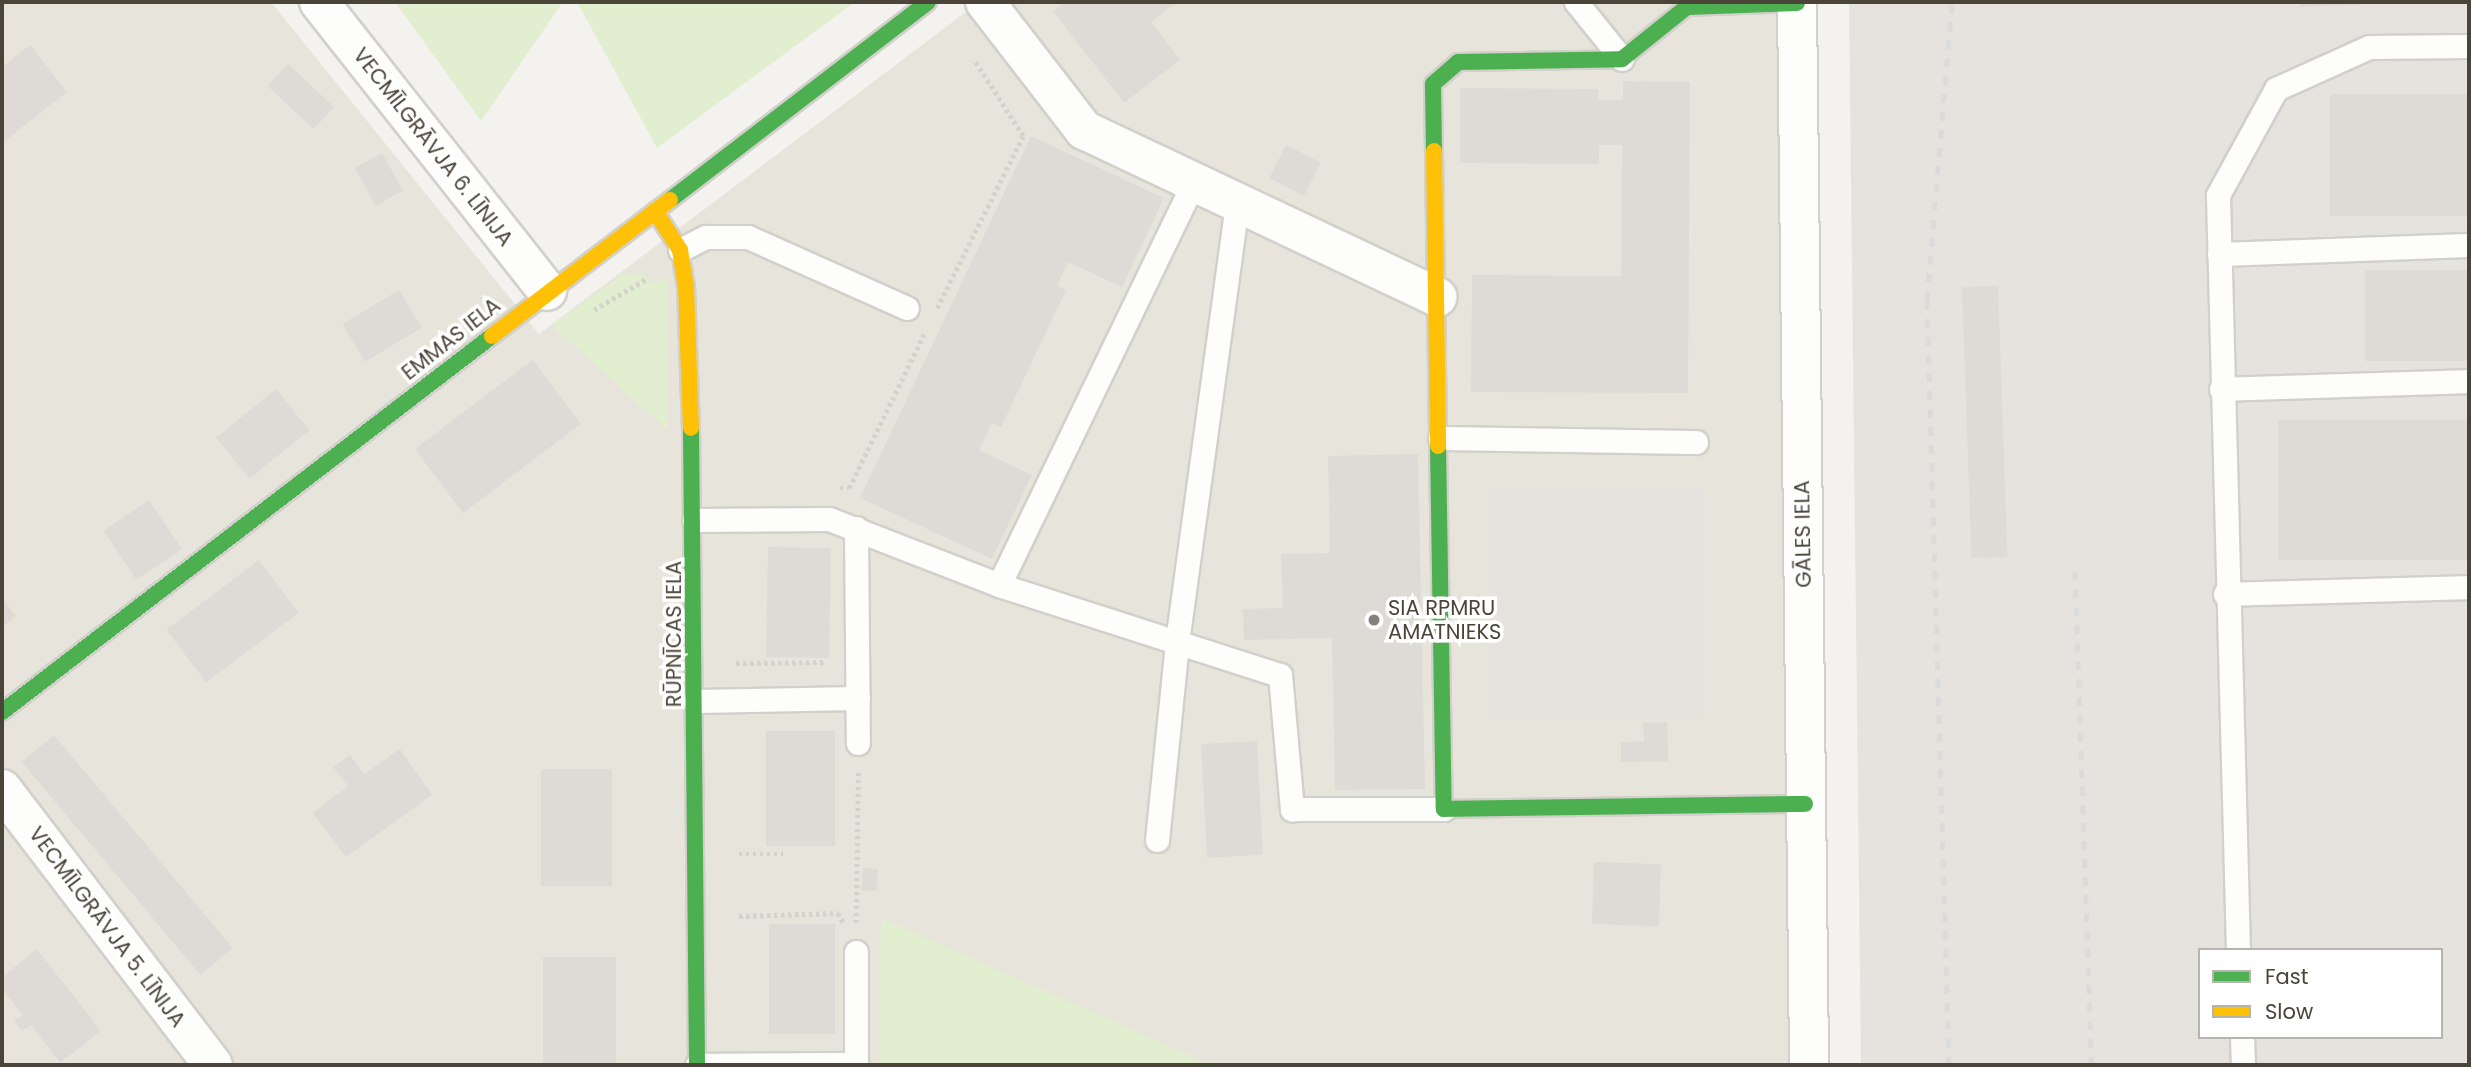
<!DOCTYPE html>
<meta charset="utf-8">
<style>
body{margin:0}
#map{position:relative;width:2471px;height:1067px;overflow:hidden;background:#f4f2ee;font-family:Poppins,sans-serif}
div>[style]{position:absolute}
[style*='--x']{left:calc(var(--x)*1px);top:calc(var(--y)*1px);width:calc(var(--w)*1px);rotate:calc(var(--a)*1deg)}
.residential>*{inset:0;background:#e7e4dc}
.industrial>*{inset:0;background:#e6e2de}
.green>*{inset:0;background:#e1eecf}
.parking>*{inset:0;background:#e6e3df;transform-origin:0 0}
.building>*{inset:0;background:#dedbd6;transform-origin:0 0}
.path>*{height:4.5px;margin-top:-2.25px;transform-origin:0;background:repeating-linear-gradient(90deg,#d3d2cc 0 3.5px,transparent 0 7px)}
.roads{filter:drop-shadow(2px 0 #d2d0cb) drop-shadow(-2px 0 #d2d0cb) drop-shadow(0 2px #d2d0cb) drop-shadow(0 -2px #d2d0cb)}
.lane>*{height:23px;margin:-11.5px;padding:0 11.5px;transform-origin:11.5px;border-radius:11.5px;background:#fdfdfc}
.street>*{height:38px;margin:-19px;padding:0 19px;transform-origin:19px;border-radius:19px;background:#fdfdfc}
.fast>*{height:16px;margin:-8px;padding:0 8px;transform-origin:8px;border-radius:8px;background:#4caf50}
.slow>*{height:16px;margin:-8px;padding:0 8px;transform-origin:8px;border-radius:8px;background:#ffc107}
.rail>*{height:5px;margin-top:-2.5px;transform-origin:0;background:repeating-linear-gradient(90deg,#dbdbda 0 9px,transparent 0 18px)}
.dots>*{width:19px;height:19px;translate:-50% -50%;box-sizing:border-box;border:4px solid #fff;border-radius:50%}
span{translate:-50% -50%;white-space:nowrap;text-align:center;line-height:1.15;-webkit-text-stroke:7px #fff;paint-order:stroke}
.street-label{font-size:21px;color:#4b4439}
.poi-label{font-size:21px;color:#4b4439}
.left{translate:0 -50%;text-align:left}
.frame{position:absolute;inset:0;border:4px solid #4b4439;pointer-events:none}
.legend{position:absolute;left:2198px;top:948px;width:245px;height:91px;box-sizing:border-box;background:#fff;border:2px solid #b7b4b0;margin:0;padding:9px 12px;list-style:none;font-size:21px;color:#4b4439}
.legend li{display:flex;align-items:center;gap:14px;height:35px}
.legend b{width:35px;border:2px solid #b7b4b0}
</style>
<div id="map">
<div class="residential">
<div style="clip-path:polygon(2px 2px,271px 2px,539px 334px,979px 2px,1797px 3px,1809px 1065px,2px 1065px)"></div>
</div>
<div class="industrial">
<div style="clip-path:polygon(evenodd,1849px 2px,2469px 2px,2469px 1065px,1861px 1065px,1849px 2px,2200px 950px,2441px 950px,2441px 1037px,2200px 1037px,2200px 950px)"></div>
</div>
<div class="green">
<div style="clip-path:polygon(395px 2px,563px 2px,481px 121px)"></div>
<div style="clip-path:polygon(577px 2px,855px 2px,657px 148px)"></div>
<div style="clip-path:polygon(639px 273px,655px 283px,667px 276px,668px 430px,551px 325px,622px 275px)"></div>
<div style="clip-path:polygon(881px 918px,1212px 1065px,879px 1065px)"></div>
</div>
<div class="parking">
<div style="left:1703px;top:486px;width:230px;height:217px;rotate:90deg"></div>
</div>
<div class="building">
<div style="clip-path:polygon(1064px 2px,1177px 2px,1151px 22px,1180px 60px,1124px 103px,1053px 11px)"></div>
<div style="clip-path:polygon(2300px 2px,2371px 2px,2371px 4px,2300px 7px)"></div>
<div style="clip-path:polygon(30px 45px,67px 92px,2px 143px,2px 67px)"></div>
<div style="left:288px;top:64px;width:63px;height:30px;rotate:43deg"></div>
<div style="clip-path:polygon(1623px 81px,1690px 82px,1688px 393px,1471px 392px,1472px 275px,1621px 276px,1622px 145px,1599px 145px,1599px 164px,1460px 163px,1460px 88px,1598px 89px,1598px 100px,1623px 100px)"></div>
<div style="left:2469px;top:94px;width:122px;height:139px;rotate:90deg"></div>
<div style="clip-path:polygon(1031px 136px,1164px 198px,1122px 287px,1068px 262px,1057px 286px,1066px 290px,1001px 427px,992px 423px,979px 450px,1032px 475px,992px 559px,860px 498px)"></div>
<div style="left:1286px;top:145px;width:39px;height:37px;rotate:27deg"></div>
<div style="left:382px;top:153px;width:43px;height:31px;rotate:61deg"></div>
<div style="left:2469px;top:270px;width:91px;height:104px;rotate:90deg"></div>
<div style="left:1998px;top:286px;width:271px;height:36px;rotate:88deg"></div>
<div style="left:399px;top:290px;width:44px;height:66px;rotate:59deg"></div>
<div style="left:533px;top:360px;width:80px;height:148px;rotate:53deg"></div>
<div style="left:276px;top:389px;width:53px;height:77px;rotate:51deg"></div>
<div style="left:2469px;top:420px;width:140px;height:191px;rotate:90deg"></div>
<div style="clip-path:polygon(1418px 454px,1425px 789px,1335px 790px,1332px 638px,1244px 640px,1243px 609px,1283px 608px,1281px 554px,1330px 553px,1328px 456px)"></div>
<div style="left:149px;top:500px;width:59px;height:55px;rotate:56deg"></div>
<div style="left:768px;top:547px;width:63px;height:110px;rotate:1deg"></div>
<div style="left:259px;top:560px;width:66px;height:116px;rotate:53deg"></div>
<div style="clip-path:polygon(2px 598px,16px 616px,2px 627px)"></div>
<div style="clip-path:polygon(1667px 722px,1668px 761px,1621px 762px,1621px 742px,1644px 741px,1643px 723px)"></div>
<div style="left:766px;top:731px;width:69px;height:115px"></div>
<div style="left:54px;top:735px;width:278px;height:42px;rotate:50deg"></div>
<div style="left:1257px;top:741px;width:114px;height:56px;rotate:87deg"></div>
<div style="clip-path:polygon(400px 749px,432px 795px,346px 857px,313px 813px,348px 786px,333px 767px,350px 755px,364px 774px)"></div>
<div style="left:612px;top:769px;width:117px;height:71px;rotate:90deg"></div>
<div style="left:1594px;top:862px;width:67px;height:62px;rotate:2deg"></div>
<div style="left:863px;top:868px;width:15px;height:22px;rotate:4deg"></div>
<div style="left:769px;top:924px;width:66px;height:110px"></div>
<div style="clip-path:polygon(37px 949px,101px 1031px,60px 1063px,31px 1025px,22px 1031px,14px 1021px,23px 1015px,2px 989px,2px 977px)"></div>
<div style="left:543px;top:957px;width:73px;height:108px"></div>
</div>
<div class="path">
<div style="--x:937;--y:308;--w:192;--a:-63.4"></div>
<div style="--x:1023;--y:136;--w:90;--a:-122.8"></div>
<div style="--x:594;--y:310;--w:61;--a:-30.8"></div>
<div style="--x:840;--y:488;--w:9;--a:0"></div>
<div style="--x:849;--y:488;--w:171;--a:-64"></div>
<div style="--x:736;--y:663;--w:90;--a:-0.6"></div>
<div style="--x:739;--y:854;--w:44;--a:0"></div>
<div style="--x:739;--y:916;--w:99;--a:-1.7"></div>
<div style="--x:838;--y:913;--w:13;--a:61"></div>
<div style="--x:856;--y:923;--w:152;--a:-89.2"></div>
</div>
<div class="roads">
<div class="lane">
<div style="--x:1576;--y:2;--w:73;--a:51.1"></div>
<div style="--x:680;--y:250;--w:29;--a:-27"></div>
<div style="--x:706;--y:237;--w:42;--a:0"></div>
<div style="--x:748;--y:237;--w:174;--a:24.1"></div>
<div style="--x:2219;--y:254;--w:250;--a:-2.1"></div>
<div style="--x:2221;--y:389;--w:248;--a:-1.8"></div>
<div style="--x:1440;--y:438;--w:256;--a:0.9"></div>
<div style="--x:694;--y:520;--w:135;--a:-0.4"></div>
<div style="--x:829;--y:519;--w:182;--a:21.2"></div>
<div style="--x:999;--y:585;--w:295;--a:17.8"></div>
<div style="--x:1280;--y:675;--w:135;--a:84.9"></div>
<div style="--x:1292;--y:809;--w:152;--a:0"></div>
<div style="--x:856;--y:528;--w:215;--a:89.5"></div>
<div style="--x:999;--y:585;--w:451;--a:-64.2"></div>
<div style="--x:2225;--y:594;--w:244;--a:-1.6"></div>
<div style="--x:695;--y:701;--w:163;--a:-1.1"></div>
<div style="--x:1157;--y:840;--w:199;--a:-84.2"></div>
<div style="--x:1177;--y:642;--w:447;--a:-82.2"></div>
<div style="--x:2238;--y:950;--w:755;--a:-91.52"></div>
<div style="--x:2218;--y:195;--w:121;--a:-61.3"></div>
<div style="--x:2276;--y:89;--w:102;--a:-24.3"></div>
<div style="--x:2369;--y:47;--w:100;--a:-0.6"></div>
<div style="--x:856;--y:952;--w:113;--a:90"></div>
<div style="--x:2242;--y:1037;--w:28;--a:88"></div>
<div style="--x:697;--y:1065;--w:159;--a:-0.4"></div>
</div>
<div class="street">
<div style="--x:319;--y:2;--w:368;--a:51.7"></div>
<div style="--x:985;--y:2;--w:162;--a:52.3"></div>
<div style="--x:1084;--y:130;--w:391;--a:25.3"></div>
<div style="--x:1797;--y:2;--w:1063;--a:89.35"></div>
<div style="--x:2;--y:789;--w:347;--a:52.6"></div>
</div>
<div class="fast">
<div style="--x:1434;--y:151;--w:67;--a:-90.9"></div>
<div style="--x:1433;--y:84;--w:33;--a:-41"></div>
<div style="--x:1458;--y:62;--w:164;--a:-1"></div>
<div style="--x:1622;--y:59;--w:83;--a:-38.7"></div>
<div style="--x:1687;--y:7;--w:110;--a:-2.1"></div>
<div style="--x:670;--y:200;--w:325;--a:-37.5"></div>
<div style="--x:691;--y:428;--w:637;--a:89.46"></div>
<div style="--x:1438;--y:446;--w:363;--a:89.1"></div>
<div style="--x:1444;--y:809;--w:361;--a:-0.8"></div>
<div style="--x:2;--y:712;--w:618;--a:-37.5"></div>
</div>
<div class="slow">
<div style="--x:1434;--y:151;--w:295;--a:89.2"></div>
<div style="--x:655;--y:211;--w:46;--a:57.3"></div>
<div style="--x:680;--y:250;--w:36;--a:81"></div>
<div style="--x:686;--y:286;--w:142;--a:88"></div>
<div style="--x:492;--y:336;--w:224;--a:-37.4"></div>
</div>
</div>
<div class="rail">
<div style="--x:2075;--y:571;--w:494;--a:88.1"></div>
<div style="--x:1949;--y:1065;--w:765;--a:-91.65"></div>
<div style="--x:1927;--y:300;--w:299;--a:-85.2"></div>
</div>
<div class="dots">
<div style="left:1374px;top:620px;background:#868178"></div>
</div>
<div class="street-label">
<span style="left:433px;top:147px;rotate:52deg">VECMĪLGRĀVJA 6. LĪNIJA</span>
<span style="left:451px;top:339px;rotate:-38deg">EMMAS IELA</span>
<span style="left:1803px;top:534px;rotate:-91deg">GĀLES IELA</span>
<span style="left:674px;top:634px;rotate:-90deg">RŪPNĪCAS IELA</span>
<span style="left:107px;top:927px;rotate:53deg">VECMĪLGRĀVJA 5. LĪNIJA</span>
</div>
<div class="poi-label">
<span class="left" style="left:1388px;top:620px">SIA RPMRU<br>AMATNIEKS</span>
</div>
<div class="frame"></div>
<ul class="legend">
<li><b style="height:9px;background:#4caf50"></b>Fast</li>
<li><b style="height:9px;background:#ffc107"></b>Slow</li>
</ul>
</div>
